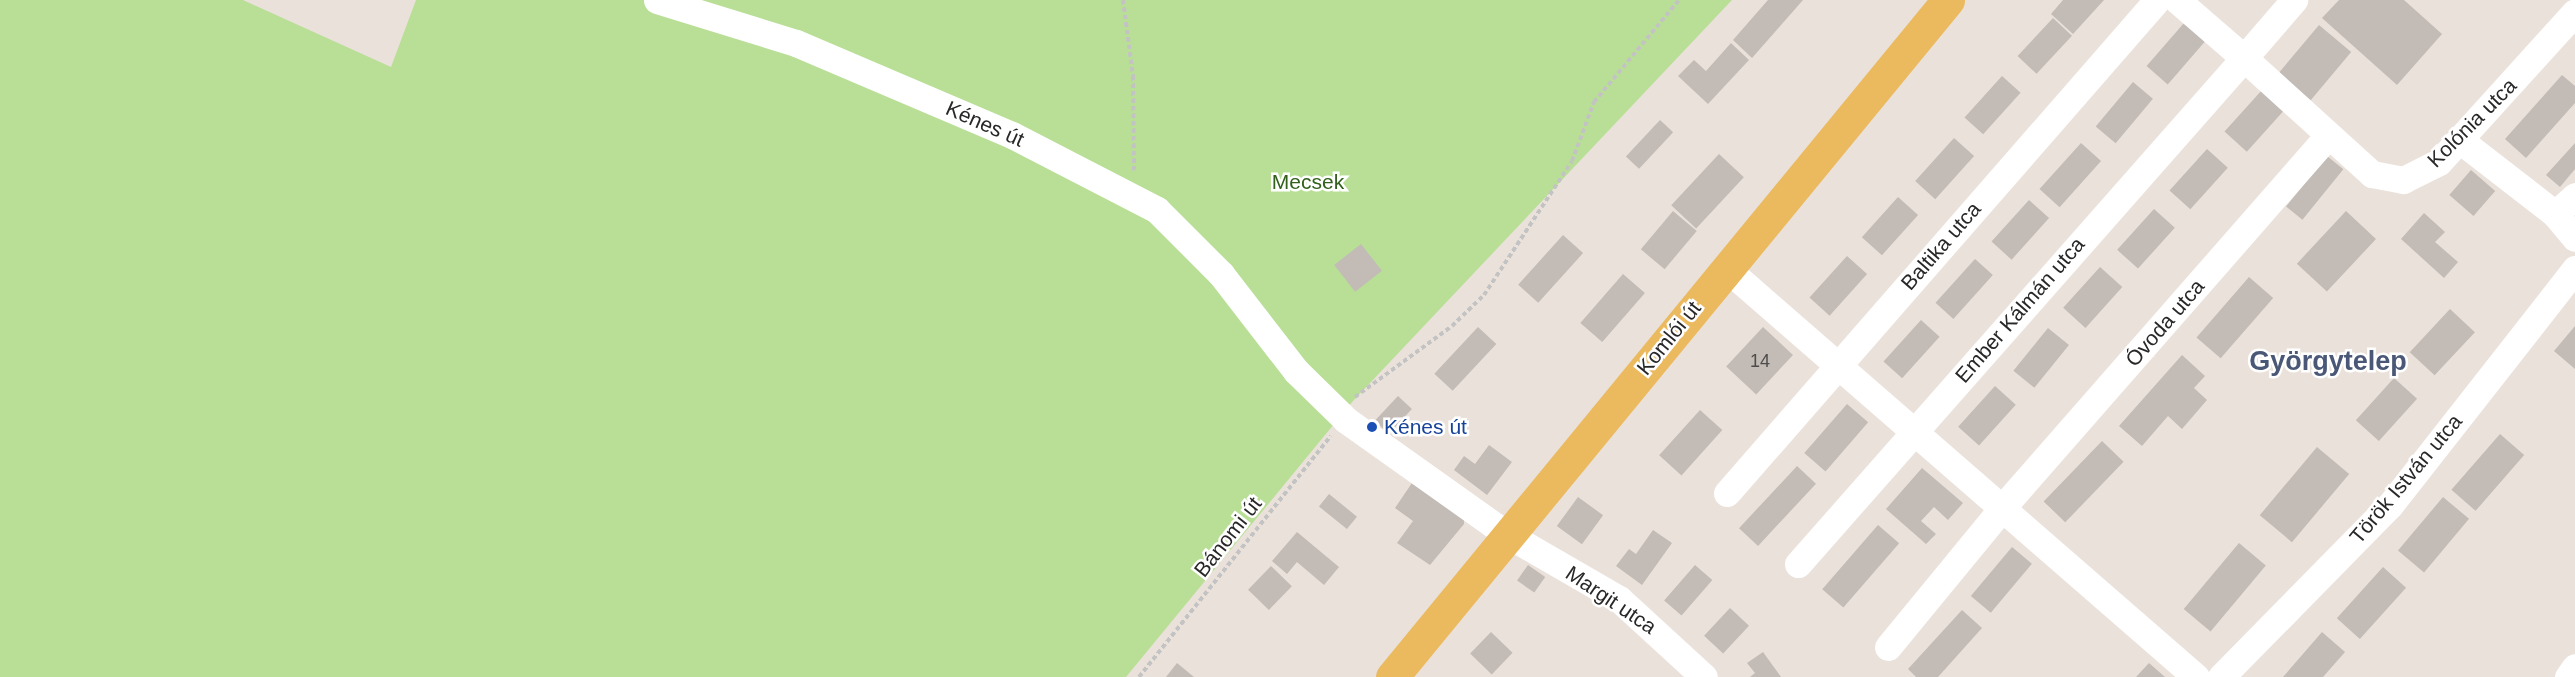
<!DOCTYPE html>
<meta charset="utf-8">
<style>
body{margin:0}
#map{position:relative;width:2575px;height:677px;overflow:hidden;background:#eae1da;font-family:Helvetica,sans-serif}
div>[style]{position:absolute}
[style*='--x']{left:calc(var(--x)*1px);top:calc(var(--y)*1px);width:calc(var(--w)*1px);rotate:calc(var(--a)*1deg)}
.green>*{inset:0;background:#b9df97}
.building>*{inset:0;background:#c2bbb6;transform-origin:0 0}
.path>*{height:4px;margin-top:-2px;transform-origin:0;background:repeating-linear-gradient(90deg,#c3c3c3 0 4.5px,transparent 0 7.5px)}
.minor>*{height:27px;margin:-13.5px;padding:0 13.5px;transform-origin:13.5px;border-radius:13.5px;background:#fff}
.major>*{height:33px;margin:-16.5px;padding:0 16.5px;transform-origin:16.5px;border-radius:16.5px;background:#ebb95e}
.dots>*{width:16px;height:16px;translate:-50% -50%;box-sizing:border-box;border:3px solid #fff;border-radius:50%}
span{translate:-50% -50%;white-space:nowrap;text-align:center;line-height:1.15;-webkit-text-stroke:5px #fff;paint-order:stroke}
.number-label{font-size:18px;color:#4e4d4c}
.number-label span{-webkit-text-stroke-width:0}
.street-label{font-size:21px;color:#282828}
.park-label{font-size:21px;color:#32611b}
.transit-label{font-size:21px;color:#164399}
.left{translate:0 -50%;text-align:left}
.district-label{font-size:27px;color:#4a5776;font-weight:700}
</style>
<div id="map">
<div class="green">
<div style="clip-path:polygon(0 0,243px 0,391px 67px,416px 0,1732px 0,1353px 401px,1126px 677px,0 677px)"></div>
</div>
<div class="building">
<div style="clip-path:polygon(1768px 0,1803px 0,1752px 58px,1733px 40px)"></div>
<div style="clip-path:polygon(2063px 0,2104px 0,2073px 34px,2051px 14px)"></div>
<div style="clip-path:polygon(2339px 0,2404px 0,2442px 34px,2397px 85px,2322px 18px)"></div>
<div style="left:2053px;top:18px;width:26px;height:52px;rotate:43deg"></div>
<div style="left:2184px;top:23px;width:28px;height:57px;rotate:41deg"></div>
<div style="left:2319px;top:25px;width:42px;height:63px;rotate:40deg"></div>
<div style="clip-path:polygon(1731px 43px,1749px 60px,1708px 104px,1678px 76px,1694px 60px,1706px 71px)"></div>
<div style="clip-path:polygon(2562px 75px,2575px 86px,2575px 103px,2526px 158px,2505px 139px)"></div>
<div style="left:2002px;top:76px;width:25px;height:56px;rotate:42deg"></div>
<div style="left:2133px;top:82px;width:26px;height:58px;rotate:40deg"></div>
<div style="left:2262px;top:90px;width:30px;height:56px;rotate:42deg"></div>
<div style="left:1660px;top:120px;width:18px;height:50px;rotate:43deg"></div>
<div style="left:1954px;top:138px;width:27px;height:58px;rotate:42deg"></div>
<div style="left:2081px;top:143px;width:27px;height:62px;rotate:42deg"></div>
<div style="clip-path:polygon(2575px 143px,2575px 169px,2560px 187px,2546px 175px)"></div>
<div style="left:2207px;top:149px;width:28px;height:56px;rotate:42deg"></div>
<div style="left:1719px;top:154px;width:34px;height:70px;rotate:43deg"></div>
<div style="left:2327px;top:156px;width:21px;height:65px;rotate:39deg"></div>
<div style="left:2471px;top:170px;width:32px;height:33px;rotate:41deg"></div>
<div style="left:1898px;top:197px;width:27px;height:54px;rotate:42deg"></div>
<div style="left:2029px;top:200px;width:27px;height:56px;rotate:42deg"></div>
<div style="left:2154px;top:209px;width:28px;height:55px;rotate:42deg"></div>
<div style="left:1673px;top:211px;width:31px;height:50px;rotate:40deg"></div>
<div style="left:2346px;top:211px;width:41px;height:72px;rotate:43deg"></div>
<div style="clip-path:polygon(2424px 213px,2445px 232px,2435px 242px,2458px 262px,2444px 278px,2401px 239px)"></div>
<div style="left:1563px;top:235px;width:27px;height:67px;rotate:42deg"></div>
<div style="left:1361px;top:244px;width:34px;height:34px;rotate:52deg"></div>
<div style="left:1847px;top:256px;width:27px;height:56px;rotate:42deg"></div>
<div style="left:1975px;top:259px;width:24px;height:59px;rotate:42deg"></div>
<div style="left:2100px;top:267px;width:30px;height:55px;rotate:42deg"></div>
<div style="left:1623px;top:274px;width:29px;height:65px;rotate:41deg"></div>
<div style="left:2249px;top:277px;width:32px;height:80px;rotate:41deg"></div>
<div style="left:2450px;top:309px;width:34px;height:59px;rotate:43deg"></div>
<div style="left:1921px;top:320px;width:25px;height:56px;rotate:42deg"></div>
<div style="clip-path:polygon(2575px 326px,2575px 369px,2554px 351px)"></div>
<div style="left:1478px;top:327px;width:25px;height:64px;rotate:43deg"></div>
<div style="left:1763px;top:327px;width:41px;height:54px;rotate:43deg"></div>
<div style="left:2048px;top:328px;width:27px;height:55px;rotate:39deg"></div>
<div style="clip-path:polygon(2182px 355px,2205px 376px,2194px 388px,2207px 400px,2182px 429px,2168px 416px,2142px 446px,2119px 426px)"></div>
<div style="left:2394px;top:378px;width:31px;height:57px;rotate:42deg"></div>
<div style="left:1995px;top:386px;width:28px;height:55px;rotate:42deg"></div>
<div style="left:1398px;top:396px;width:19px;height:34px;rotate:43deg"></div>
<div style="left:1847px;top:404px;width:28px;height:65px;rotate:41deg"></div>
<div style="left:1700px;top:410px;width:30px;height:61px;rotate:42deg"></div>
<div style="left:2500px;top:434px;width:32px;height:74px;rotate:41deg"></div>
<div style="left:2102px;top:441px;width:30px;height:84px;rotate:44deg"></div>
<div style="clip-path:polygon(1489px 445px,1512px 462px,1487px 495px,1454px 470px,1464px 456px,1475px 464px)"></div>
<div style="left:2317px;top:447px;width:42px;height:89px;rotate:40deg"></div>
<div style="left:1797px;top:466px;width:26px;height:85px;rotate:43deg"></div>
<div style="clip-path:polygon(1922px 468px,1963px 503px,1948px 520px,1934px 507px,1921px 521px,1936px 534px,1926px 544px,1886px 509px)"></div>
<div style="clip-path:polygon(1414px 480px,1464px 514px,1464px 524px,1430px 565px,1397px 543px,1413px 521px,1395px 508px)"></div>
<div style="left:1329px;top:494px;width:36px;height:16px;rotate:39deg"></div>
<div style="left:1578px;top:497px;width:31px;height:36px;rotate:36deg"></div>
<div style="left:2443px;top:497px;width:34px;height:70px;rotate:40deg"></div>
<div style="left:1878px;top:525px;width:28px;height:85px;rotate:41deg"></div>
<div style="clip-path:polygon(1653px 530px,1672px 543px,1642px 585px,1616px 566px,1629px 549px,1636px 554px)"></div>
<div style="clip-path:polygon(1297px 532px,1339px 567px,1324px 585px,1297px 562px,1287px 574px,1272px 561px)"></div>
<div style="left:2239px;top:543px;width:35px;height:86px;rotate:40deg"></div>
<div style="left:2012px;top:547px;width:26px;height:64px;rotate:40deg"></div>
<div style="left:1528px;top:565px;width:21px;height:19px;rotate:35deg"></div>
<div style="left:1695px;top:565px;width:23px;height:47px;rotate:41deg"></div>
<div style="left:1271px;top:566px;width:29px;height:33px;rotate:44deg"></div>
<div style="left:2383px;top:567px;width:31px;height:69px;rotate:42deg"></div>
<div style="left:1730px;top:608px;width:26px;height:38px;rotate:43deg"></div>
<div style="clip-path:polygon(1962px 610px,1982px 628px,1938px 677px,1916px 677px,1908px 669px)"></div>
<div style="left:1491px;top:632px;width:30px;height:30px;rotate:44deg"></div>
<div style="clip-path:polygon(2322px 632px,2345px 652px,2323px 677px,2283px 677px)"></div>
<div style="clip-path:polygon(1763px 652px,1781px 677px,1750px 677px,1755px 673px,1747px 663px)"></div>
<div style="clip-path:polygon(1177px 663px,1194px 677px,1166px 677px)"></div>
<div style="clip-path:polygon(2149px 663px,2165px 677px,2136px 677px)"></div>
</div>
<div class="path">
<div style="--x:1123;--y:0;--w:77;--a:82.5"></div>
<div style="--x:1133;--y:76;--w:95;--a:89.4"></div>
<div style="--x:1355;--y:397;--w:120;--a:-36.2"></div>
<div style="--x:1452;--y:326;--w:45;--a:-44.1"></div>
<div style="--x:1484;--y:295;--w:160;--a:-56.7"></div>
<div style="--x:1572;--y:161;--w:63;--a:-69.6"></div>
<div style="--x:1594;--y:102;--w:133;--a:-50.2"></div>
<div style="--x:1139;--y:677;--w:308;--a:-51.5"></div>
</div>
<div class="minor">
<div style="--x:657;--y:0;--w:145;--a:17.2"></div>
<div style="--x:796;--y:43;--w:235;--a:23.1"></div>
<div style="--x:1012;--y:135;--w:163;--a:27.3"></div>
<div style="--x:1157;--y:210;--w:91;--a:45"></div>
<div style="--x:1221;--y:274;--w:123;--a:52.3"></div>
<div style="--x:1296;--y:371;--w:70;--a:44.4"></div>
<div style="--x:1346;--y:420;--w:199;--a:35.4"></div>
<div style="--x:1508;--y:535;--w:128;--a:30"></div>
<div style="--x:1619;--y:599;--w:115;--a:42.5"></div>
<div style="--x:2177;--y:0;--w:89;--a:40.9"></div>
<div style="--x:2244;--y:58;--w:77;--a:-49.2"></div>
<div style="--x:2461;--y:141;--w:119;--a:37.8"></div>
<div style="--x:2555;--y:214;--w:31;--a:50"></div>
<div style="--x:2555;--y:214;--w:27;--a:-42"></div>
<div style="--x:1726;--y:268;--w:623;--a:41.03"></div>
<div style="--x:1727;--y:493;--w:654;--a:-48.9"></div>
<div style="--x:1798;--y:564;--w:675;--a:-48.61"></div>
<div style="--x:2244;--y:58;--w:173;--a:42.2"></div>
<div style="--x:2372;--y:174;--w:32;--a:11"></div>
<div style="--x:2403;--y:180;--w:40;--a:-26.6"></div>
<div style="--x:2439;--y:162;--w:202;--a:-47.8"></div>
<div style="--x:1888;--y:647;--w:180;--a:-50.6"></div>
<div style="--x:2002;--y:508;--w:493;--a:-48.8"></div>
<div style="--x:2221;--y:677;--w:241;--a:-45.5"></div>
<div style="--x:2390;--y:505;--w:300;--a:-51.9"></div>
<div style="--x:2568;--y:677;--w:12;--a:-55"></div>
</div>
<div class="major">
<div style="--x:1392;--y:677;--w:876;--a:-50.6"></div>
</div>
<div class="dots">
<div style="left:1372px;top:427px;background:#1a4fb4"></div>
</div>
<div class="number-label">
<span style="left:1760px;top:361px">14</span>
</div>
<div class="street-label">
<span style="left:2472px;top:123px;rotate:-45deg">Kolónia utca</span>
<span style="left:985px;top:124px;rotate:24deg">Kénes út</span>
<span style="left:1941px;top:246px;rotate:-49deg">Baltika utca</span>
<span style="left:2020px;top:310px;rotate:-49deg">Ember Kálmán utca</span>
<span style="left:2165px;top:323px;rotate:-49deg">Óvoda utca</span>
<span style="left:1669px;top:338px;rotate:-51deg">Komlói út</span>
<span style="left:2406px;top:479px;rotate:-50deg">Török István utca</span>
<span style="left:1228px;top:537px;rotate:-52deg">Bánomi út</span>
<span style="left:1611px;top:600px;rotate:34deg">Margit utca</span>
</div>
<div class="park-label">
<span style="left:1308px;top:182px">Mecsek</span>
</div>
<div class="transit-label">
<span class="left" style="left:1384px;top:427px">Kénes út</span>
</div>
<div class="district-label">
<span style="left:2328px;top:362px">Györgytelep</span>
</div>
</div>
